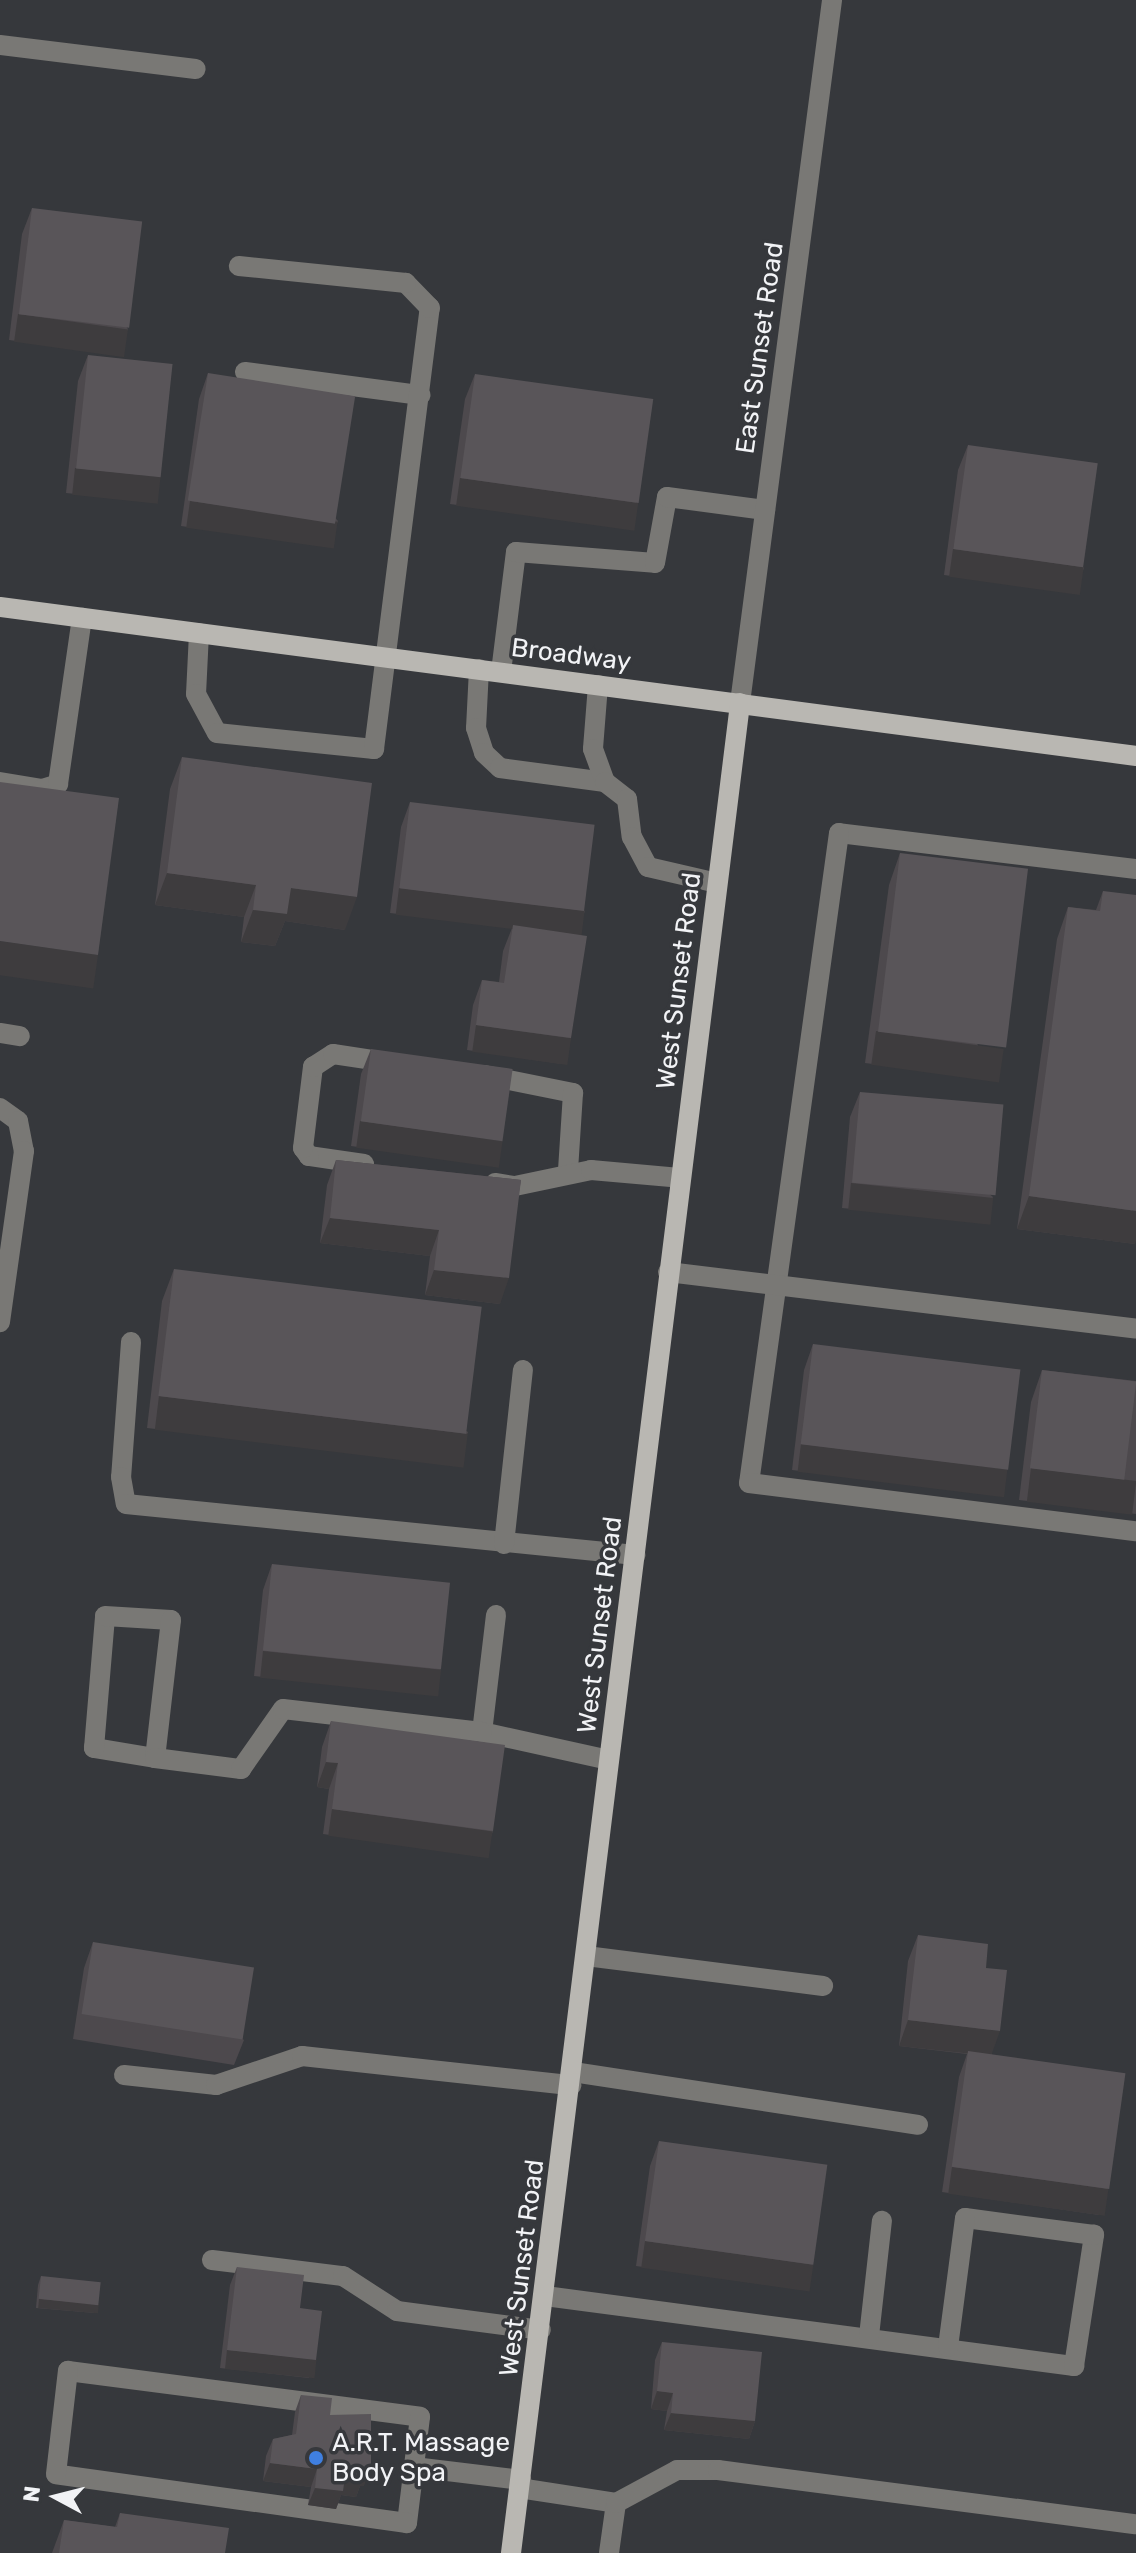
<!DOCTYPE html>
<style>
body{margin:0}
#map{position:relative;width:1136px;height:2553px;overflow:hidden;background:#36383c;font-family:Rubik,sans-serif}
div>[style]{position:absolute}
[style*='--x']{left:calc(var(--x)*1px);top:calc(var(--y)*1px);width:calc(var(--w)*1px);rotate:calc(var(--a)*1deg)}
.minor>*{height:20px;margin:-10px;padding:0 10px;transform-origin:10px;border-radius:10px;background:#797875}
.major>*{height:20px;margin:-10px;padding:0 10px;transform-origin:10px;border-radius:10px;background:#b9b7b2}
.wall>*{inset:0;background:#4d494d}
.shaded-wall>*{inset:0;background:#3e3c3e;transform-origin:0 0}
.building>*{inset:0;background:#595559;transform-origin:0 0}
.dots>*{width:22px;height:22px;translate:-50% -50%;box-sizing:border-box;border:4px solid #36383c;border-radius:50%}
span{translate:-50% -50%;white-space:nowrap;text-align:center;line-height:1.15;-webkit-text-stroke:7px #36383c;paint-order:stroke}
.street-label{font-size:26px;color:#f2f3f6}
.poi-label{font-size:26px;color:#f2f3f6}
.left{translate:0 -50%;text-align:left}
.north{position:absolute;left:16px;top:2457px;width:80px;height:80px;-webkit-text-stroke:6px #36383c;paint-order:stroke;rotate:277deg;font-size:22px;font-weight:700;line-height:32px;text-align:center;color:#f2f3f6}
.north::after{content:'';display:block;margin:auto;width:28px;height:36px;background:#f2f3f6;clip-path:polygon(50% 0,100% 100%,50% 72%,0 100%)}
</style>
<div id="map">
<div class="minor">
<div style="--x:0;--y:45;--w:197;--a:7"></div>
<div style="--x:245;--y:372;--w:177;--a:7.5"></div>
<div style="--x:199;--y:633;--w:61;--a:92.8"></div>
<div style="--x:196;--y:694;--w:44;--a:61.7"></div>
<div style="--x:217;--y:733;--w:158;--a:5.8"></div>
<div style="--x:374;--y:749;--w:445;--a:-82.8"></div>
<div style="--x:430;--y:308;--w:35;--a:-134"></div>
<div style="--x:406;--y:283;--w:168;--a:-174.2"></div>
<div style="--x:479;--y:669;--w:59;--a:92.9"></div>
<div style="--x:476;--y:728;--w:26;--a:72"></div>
<div style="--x:484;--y:753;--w:22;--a:43"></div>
<div style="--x:500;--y:768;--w:106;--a:7.6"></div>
<div style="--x:501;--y:672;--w:121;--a:-82.9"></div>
<div style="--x:516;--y:552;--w:139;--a:4.5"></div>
<div style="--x:655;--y:563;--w:67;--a:-79.7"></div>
<div style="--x:667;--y:497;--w:99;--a:7.6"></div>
<div style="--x:598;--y:685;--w:64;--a:94.5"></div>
<div style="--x:593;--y:749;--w:35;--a:70"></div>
<div style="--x:605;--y:782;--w:28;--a:38"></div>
<div style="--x:627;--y:799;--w:38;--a:83"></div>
<div style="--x:632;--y:837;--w:34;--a:62"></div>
<div style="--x:648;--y:867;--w:71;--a:13.1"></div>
<div style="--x:740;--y:703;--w:709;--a:-82.54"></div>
<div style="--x:0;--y:782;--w:43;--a:9.5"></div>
<div style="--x:42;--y:789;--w:17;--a:-17"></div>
<div style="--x:58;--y:784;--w:168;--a:-81.8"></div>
<div style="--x:1136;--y:869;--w:299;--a:-173.1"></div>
<div style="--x:839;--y:833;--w:656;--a:97.88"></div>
<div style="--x:749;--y:1483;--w:390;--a:7.1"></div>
<div style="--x:0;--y:1033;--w:20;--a:9"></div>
<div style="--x:484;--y:1075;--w:91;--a:11.4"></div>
<div style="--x:573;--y:1093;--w:78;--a:93.7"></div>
<div style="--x:0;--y:1108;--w:22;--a:36"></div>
<div style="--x:18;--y:1121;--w:31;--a:79"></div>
<div style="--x:24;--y:1151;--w:173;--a:98"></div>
<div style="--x:364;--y:1164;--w:56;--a:-171.7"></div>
<div style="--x:309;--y:1156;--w:10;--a:-127"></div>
<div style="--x:303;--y:1148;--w:82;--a:-83"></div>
<div style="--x:313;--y:1067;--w:24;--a:-33"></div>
<div style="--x:333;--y:1054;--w:61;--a:8.5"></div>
<div style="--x:495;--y:1183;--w:20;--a:9"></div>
<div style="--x:515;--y:1186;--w:78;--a:-11.9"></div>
<div style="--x:591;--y:1170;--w:89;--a:5.1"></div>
<div style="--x:668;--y:1272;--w:471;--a:6.9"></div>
<div style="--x:131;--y:1342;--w:135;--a:94.2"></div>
<div style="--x:121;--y:1477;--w:27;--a:80"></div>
<div style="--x:126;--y:1504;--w:512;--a:5.72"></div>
<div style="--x:504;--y:1544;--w:175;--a:-83.8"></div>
<div style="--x:496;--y:1615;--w:118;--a:96.8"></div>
<div style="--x:482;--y:1732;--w:130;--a:12.4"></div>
<div style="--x:155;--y:1758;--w:62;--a:-170.7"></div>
<div style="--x:94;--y:1748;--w:132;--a:-85.2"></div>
<div style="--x:105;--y:1616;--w:66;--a:3.5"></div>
<div style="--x:171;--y:1620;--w:139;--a:96.6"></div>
<div style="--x:155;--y:1758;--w:87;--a:7.3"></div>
<div style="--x:241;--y:1769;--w:73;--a:-55"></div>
<div style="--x:283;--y:1709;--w:200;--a:6.6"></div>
<div style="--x:586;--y:1956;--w:239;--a:7.2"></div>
<div style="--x:573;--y:2072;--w:349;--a:8.7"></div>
<div style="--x:124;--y:2075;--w:93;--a:6.2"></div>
<div style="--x:216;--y:2085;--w:91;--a:-18.6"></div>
<div style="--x:302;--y:2056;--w:271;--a:6.2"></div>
<div style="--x:212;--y:2260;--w:132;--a:7"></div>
<div style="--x:343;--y:2276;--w:64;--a:32.9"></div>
<div style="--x:397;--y:2311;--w:145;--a:7.5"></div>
<div style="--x:545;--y:2296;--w:534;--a:7.54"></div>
<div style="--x:1074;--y:2366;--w:133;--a:-81.3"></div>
<div style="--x:1094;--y:2235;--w:130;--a:-172.5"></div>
<div style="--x:965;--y:2218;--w:130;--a:97.5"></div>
<div style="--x:869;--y:2336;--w:116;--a:-83.6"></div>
<div style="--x:68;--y:2371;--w:355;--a:7.4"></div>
<div style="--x:420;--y:2417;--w:107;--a:97"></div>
<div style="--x:407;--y:2523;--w:354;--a:-172.1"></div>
<div style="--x:56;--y:2474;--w:104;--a:-83.4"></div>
<div style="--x:414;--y:2467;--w:108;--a:6.9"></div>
<div style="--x:519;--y:2488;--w:98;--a:8.8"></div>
<div style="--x:616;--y:2503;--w:50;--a:98"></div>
<div style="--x:616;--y:2503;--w:69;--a:-28.4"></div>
<div style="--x:677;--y:2470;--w:41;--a:0"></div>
<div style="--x:718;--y:2470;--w:421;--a:7.4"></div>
</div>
<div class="major">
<div style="--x:0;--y:607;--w:1146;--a:7.47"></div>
<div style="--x:511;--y:2553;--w:1864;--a:-82.94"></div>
</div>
<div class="wall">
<div style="clip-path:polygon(32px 208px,128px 329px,119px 354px,9px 340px,22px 234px)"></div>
<div style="clip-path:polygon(88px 355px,152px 502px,66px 493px,78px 381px)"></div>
<div style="clip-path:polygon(208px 373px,338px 521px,328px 547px,181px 526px,199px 399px)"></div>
<div style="clip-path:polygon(475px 374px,638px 504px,628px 529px,450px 504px,465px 399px)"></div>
<div style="clip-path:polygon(968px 445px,1084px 568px,1074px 593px,944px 575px,958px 470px)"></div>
<div style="clip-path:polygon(182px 757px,345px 930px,285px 921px,275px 946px,241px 942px,244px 917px,155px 905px,170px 789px)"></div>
<div style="clip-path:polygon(410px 802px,585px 911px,576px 934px,571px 1038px,562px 1064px,467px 1050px,473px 1005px,482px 980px,499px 982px,503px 951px,512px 928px,390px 913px,401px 827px)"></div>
<div style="clip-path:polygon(900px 853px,992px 1080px,865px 1063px,889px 885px)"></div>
<div style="clip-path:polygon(1103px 891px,1135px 1244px,1017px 1229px,1057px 939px,1068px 907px,1096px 910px)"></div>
<div style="clip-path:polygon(371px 1049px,494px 1166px,351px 1146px,361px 1074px)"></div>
<div style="clip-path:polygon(860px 1092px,993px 1197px,984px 1222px,842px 1208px,850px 1117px)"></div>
<div style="clip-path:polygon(336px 1160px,521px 1180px,500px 1304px,425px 1295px,430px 1256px,320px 1243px,327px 1185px)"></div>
<div style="clip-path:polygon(174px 1269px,468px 1432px,456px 1464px,147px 1428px,162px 1301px)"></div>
<div style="clip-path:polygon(813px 1344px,998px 1495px,792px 1470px,804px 1370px)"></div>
<div style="clip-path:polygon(1042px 1370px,1136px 1381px,1136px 1514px,1019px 1500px,1031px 1402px)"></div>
<div style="clip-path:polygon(272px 1564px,441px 1670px,432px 1695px,254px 1676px,263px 1590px)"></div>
<div style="clip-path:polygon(331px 1721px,493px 1831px,484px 1857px,323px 1834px,329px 1789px,317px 1787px,322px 1747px)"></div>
<div style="clip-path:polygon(918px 1935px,986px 1968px,992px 2055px,1108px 2189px,1099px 2215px,942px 2192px,959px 2077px,967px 2054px,899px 2046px,908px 1961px)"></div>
<div style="clip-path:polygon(93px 1942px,244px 2040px,234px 2065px,73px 2039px,84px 1968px)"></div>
<div style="clip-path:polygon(659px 2141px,813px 2265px,803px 2290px,636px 2266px,650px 2166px)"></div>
<div style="clip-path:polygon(237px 2267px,316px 2360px,309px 2378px,220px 2368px,230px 2285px)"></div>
<div style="clip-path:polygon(41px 2276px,95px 2313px,36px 2308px,38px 2285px)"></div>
<div style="clip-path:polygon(662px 2342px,755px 2421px,749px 2439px,664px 2430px,667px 2411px,651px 2409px,655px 2360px)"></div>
<div style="clip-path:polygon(301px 2395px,330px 2415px,364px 2486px,360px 2486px,356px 2497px,341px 2495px,336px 2509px,308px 2505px,311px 2487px,263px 2481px,266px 2456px,273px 2439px,292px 2435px,295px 2412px)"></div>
<div style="clip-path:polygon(120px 2513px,225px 2553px,52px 2553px,64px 2520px,115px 2527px)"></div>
</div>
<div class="shaded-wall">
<div style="left:18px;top:314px;width:111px;height:28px;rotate:8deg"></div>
<div style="left:75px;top:468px;width:86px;height:27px;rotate:6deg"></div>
<div style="left:460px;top:478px;width:180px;height:28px;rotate:8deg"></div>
<div style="left:190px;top:501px;width:149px;height:27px;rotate:8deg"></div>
<div style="left:953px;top:549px;width:132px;height:28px;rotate:8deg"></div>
<div style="clip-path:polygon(167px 873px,256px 885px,244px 917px,155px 905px)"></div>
<div style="clip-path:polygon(291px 888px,357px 897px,345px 930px,285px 921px,275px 946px,241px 942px,253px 910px)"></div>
<div style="left:399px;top:888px;width:187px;height:27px;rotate:7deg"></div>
<div style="left:0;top:941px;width:99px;height:34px;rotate:8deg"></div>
<div style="left:476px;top:1025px;width:96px;height:27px;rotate:8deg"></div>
<div style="left:876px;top:1031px;width:129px;height:34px;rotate:8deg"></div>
<div style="left:360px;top:1121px;width:144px;height:27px;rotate:8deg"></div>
<div style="left:851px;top:1183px;width:143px;height:27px;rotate:6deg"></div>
<div style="clip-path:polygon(1029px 1196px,1136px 1211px,1136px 1241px,1135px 1244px,1017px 1229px)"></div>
<div style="clip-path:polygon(330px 1218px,439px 1230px,430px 1256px,320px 1243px)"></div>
<div style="clip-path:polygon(434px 1270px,509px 1278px,500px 1304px,425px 1295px)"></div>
<div style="left:159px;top:1396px;width:311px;height:34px;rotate:7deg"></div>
<div style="left:801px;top:1444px;width:208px;height:28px;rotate:7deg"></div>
<div style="left:1031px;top:1468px;width:106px;height:34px;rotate:7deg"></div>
<div style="left:263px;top:1651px;width:179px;height:27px;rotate:6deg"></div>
<div style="clip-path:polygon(326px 1762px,338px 1763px,329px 1789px,317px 1787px)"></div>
<div style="left:332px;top:1809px;width:162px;height:27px;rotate:8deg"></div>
<div style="clip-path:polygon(908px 2020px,1000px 2031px,991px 2056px,899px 2046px)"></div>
<div style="left:952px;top:2167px;width:158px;height:27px;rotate:8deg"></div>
<div style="left:645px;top:2241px;width:170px;height:27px;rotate:8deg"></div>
<div style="left:39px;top:2299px;width:60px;height:9px;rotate:5deg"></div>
<div style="left:227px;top:2350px;width:90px;height:19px;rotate:6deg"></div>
<div style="clip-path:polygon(657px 2391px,673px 2393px,667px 2411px,651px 2409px)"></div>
<div style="clip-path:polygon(671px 2413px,755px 2421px,749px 2439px,664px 2430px)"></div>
<div style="clip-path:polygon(270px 2463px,317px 2469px,311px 2487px,263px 2481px)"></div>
<div style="clip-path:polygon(363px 2468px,371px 2468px,364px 2486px,360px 2486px,356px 2497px,341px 2495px,336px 2509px,308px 2505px,315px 2488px,345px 2477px)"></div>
</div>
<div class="building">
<div style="left:32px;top:208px;width:111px;height:107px;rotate:7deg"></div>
<div style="left:88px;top:355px;width:85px;height:114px;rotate:6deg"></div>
<div style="left:208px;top:373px;width:149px;height:129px;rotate:9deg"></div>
<div style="left:475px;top:374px;width:180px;height:105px;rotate:8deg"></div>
<div style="left:968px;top:445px;width:131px;height:105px;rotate:8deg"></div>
<div style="clip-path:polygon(182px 757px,372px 783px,357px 897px,291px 888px,287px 914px,253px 910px,256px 885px,167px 873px)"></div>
<div style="clip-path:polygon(0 782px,119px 798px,98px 955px,0 941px)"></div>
<div style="left:410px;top:802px;width:186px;height:87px;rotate:7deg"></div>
<div style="left:900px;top:853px;width:129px;height:180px;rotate:7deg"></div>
<div style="clip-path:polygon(1103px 891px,1136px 895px,1136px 1211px,1029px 1196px,1068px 907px,1100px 911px)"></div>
<div style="clip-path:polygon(513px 925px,587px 936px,571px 1038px,476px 1025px,482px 980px,504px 983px)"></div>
<div style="left:371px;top:1049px;width:143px;height:73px;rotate:8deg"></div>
<div style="left:860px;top:1092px;width:144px;height:91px;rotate:5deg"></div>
<div style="clip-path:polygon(336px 1160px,521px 1180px,509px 1278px,434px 1270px,439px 1230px,330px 1218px)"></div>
<div style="left:174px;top:1269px;width:310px;height:128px;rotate:7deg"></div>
<div style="left:813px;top:1344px;width:209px;height:101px;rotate:7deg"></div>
<div style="left:1042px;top:1370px;width:95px;height:99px;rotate:7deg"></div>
<div style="left:272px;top:1564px;width:179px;height:87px;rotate:6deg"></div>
<div style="clip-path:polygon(331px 1721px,505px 1745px,493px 1831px,332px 1809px,338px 1763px,326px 1762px)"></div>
<div style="clip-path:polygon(918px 1935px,988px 1944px,986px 1968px,1007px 1970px,1000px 2031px,908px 2020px)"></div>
<div style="left:93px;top:1942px;width:163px;height:73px;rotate:9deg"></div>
<div style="left:968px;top:2051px;width:159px;height:117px;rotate:8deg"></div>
<div style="left:659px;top:2141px;width:170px;height:101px;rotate:8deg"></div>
<div style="clip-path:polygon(237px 2267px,304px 2275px,300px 2308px,322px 2311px,316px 2360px,227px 2350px)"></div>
<div style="left:41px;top:2276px;width:60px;height:23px;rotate:6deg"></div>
<div style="clip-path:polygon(662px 2342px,762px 2352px,755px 2421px,671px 2413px,673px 2393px,657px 2391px)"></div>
<div style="clip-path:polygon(301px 2395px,332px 2398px,330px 2415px,371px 2414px,371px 2468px,363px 2468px,362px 2479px,345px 2477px,343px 2491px,315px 2488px,317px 2469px,270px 2463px,273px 2439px,296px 2434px)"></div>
<div style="clip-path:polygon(120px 2513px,229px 2528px,225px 2553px,59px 2553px,64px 2520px,117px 2527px)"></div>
</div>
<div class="dots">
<div style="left:316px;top:2458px;background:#3f7fe0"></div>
</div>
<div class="street-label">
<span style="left:760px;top:348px;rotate:-82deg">East Sunset Road</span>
<span style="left:571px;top:655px;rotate:7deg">Broadway</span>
<span style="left:679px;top:981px;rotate:-83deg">West Sunset Road</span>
<span style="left:600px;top:1625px;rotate:-83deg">West Sunset Road</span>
<span style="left:522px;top:2268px;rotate:-83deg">West Sunset Road</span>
</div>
<div class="poi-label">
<span class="left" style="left:332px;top:2458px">A.R.T. Massage<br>Body Spa</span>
</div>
<div class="north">N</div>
</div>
